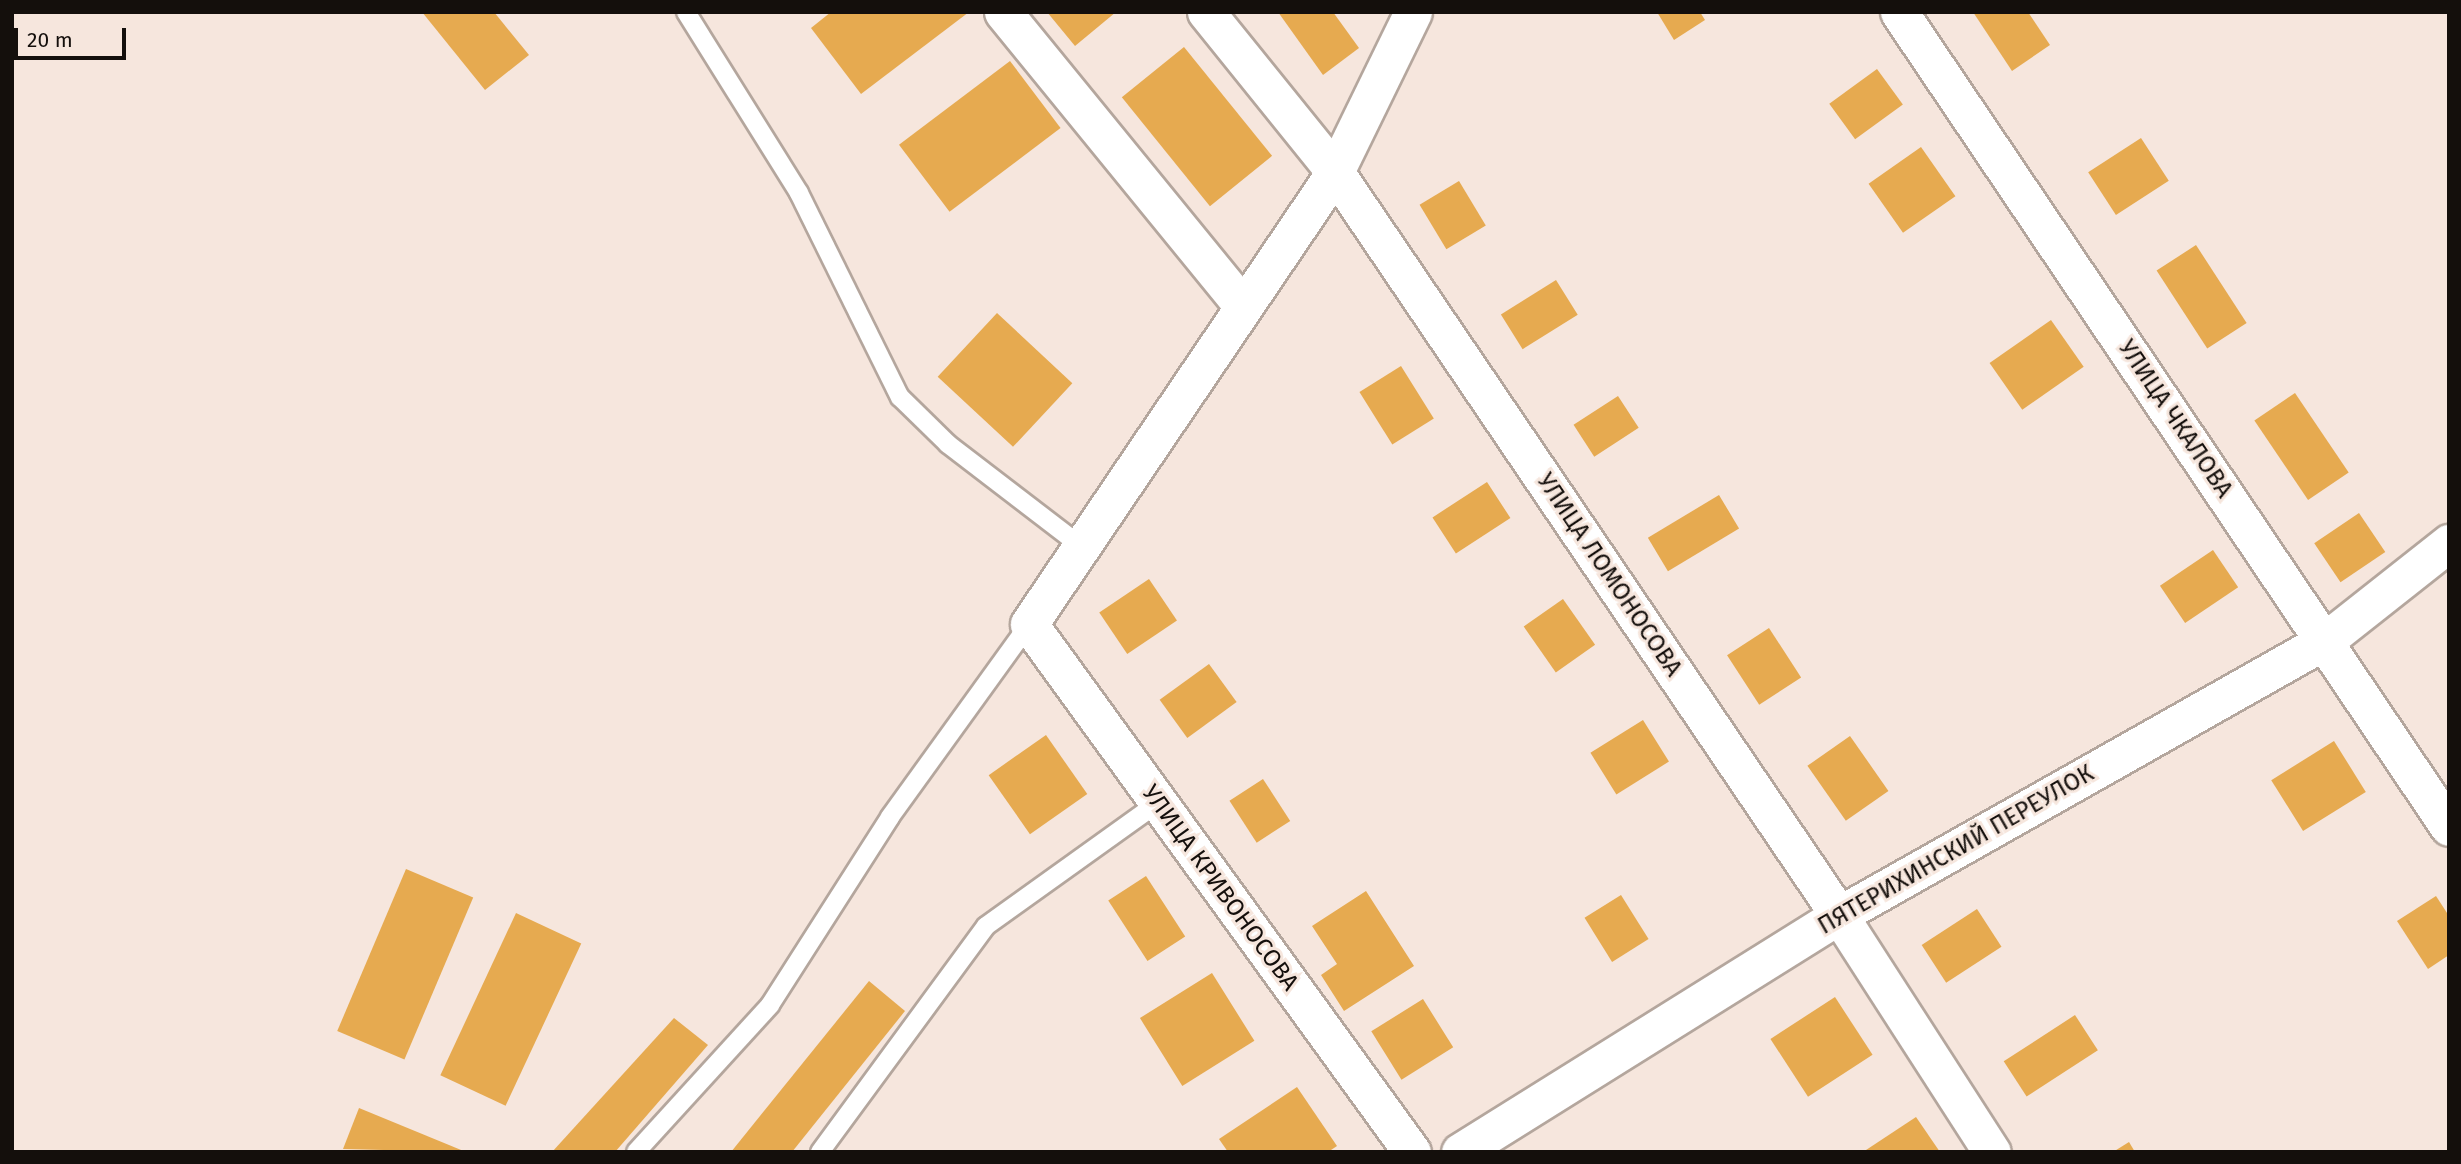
<!DOCTYPE html>
<meta charset="utf-8">
<style>
body{margin:0}
#map{position:relative;width:2461px;height:1164px;overflow:hidden;background:#f6e6dd;font-family:"Fira Sans",sans-serif}
div>[style]{position:absolute}
[style*='--x']{left:calc(var(--x)*1px);top:calc(var(--y)*1px);width:calc(var(--w)*1px);rotate:calc(var(--a)*1deg)}
.building>*{inset:0;background:#e6aa50;transform-origin:0 0}
.roads{filter:drop-shadow(2px 0 #b4a69d) drop-shadow(-2px 0 #b4a69d) drop-shadow(0 2px #b4a69d) drop-shadow(0 -2px #b4a69d)}
.service>*{height:18px;margin:-9px;padding:0 9px;transform-origin:9px;border-radius:9px;background:#fff}
.minor>*{height:37px;margin:-18.5px;padding:0 18.5px;transform-origin:18.5px;border-radius:18.5px;background:#fff}
span{translate:-50% -50%;white-space:nowrap;text-align:center;line-height:1.15;-webkit-text-stroke:6px #f6e6dd;paint-order:stroke}
.street-label{font-size:24px;color:#140f0c}
.frame{position:absolute;inset:0;border:14px solid #140f0c;pointer-events:none}
.scale{position:absolute;left:14px;top:28px;width:112px;height:32px;box-sizing:border-box;border:4px solid #140f0c;border-top:0;padding-left:9px;font-size:21px;line-height:24px;white-space:nowrap;color:#140f0c;-webkit-text-stroke:5px #f6e6dd;paint-order:stroke}
</style>
<div id="map">
<div class="building">
<div style="clip-path:polygon(422px 12px,494px 12px,529px 55px,485px 90px)"></div>
<div style="clip-path:polygon(831px 12px,969px 12px,861px 94px,811px 28px)"></div>
<div style="clip-path:polygon(1047px 12px,1116px 12px,1075px 46px)"></div>
<div style="clip-path:polygon(1278px 12px,1333px 12px,1359px 48px,1323px 75px)"></div>
<div style="clip-path:polygon(1657px 12px,1700px 12px,1705px 20px,1674px 40px)"></div>
<div style="clip-path:polygon(1973px 12px,2028px 12px,2050px 45px,2012px 71px)"></div>
<div style="left:1184px;top:47px;width:140px;height:80px;rotate:51deg"></div>
<div style="left:1010px;top:61px;width:84px;height:139px;rotate:53deg"></div>
<div style="left:1877px;top:69px;width:44px;height:59px;rotate:54deg"></div>
<div style="left:2141px;top:138px;width:51px;height:63px;rotate:57deg"></div>
<div style="left:1921px;top:147px;width:60px;height:64px;rotate:55deg"></div>
<div style="left:1459px;top:181px;width:52px;height:46px;rotate:59deg"></div>
<div style="left:2196px;top:245px;width:93px;height:47px;rotate:57deg"></div>
<div style="left:1556px;top:280px;width:41px;height:65px;rotate:58deg"></div>
<div style="left:997px;top:313px;width:103px;height:87px;rotate:43deg"></div>
<div style="left:2051px;top:320px;width:57px;height:75px;rotate:55deg"></div>
<div style="left:1401px;top:366px;width:62px;height:49px;rotate:58deg"></div>
<div style="left:2295px;top:393px;width:96px;height:49px;rotate:56deg"></div>
<div style="left:1618px;top:396px;width:38px;height:53px;rotate:57deg"></div>
<div style="left:1487px;top:482px;width:43px;height:65px;rotate:57deg"></div>
<div style="left:1719px;top:495px;width:39px;height:83px;rotate:59deg"></div>
<div style="left:2359px;top:513px;width:47px;height:54px;rotate:56deg"></div>
<div style="left:2213px;top:550px;width:45px;height:64px;rotate:56deg"></div>
<div style="left:1149px;top:579px;width:50px;height:60px;rotate:56deg"></div>
<div style="left:1563px;top:599px;width:56px;height:48px;rotate:55deg"></div>
<div style="left:1769px;top:628px;width:59px;height:50px;rotate:57deg"></div>
<div style="left:1209px;top:664px;width:47px;height:61px;rotate:54deg"></div>
<div style="left:1643px;top:720px;width:49px;height:62px;rotate:58deg"></div>
<div style="left:1046px;top:735px;width:72px;height:70px;rotate:55deg"></div>
<div style="left:1850px;top:736px;width:67px;height:52px;rotate:55deg"></div>
<div style="left:2334px;top:741px;width:60px;height:74px;rotate:58deg"></div>
<div style="left:1263px;top:779px;width:50px;height:40px;rotate:57deg"></div>
<div style="left:406px;top:869px;width:73px;height:176px;rotate:23deg"></div>
<div style="left:1146px;top:876px;width:72px;height:45px;rotate:57deg"></div>
<div style="clip-path:polygon(1366px 891px,1414px 966px,1344px 1011px,1321px 975px,1337px 964px,1312px 926px)"></div>
<div style="left:1621px;top:895px;width:52px;height:43px;rotate:58deg"></div>
<div style="clip-path:polygon(2436px 896px,2449px 916px,2449px 955px,2428px 969px,2397px 921px)"></div>
<div style="left:1977px;top:909px;width:45px;height:66px;rotate:57deg"></div>
<div style="left:516px;top:913px;width:72px;height:179px;rotate:25deg"></div>
<div style="left:1212px;top:973px;width:80px;height:85px;rotate:58deg"></div>
<div style="clip-path:polygon(869px 981px,905px 1011px,792px 1152px,731px 1152px)"></div>
<div style="left:1835px;top:997px;width:69px;height:77px;rotate:57deg"></div>
<div style="left:1423px;top:999px;width:57px;height:61px;rotate:58deg"></div>
<div style="left:2075px;top:1015px;width:42px;height:85px;rotate:57deg"></div>
<div style="clip-path:polygon(674px 1018px,708px 1045px,615px 1152px,552px 1152px)"></div>
<div style="clip-path:polygon(1297px 1087px,1337px 1146px,1328px 1152px,1228px 1152px,1219px 1139px)"></div>
<div style="clip-path:polygon(359px 1108px,466px 1152px,465px 1152px,343px 1149px)"></div>
<div style="clip-path:polygon(1916px 1117px,1940px 1152px,1863px 1152px)"></div>
<div style="clip-path:polygon(2129px 1142px,2135px 1152px,2113px 1152px)"></div>
</div>
<div class="roads">
<div class="service">
<div style="--x:686;--y:12;--w:213;--a:58"></div>
<div style="--x:799;--y:193;--w:228;--a:63.7"></div>
<div style="--x:900;--y:397;--w:67;--a:44.4"></div>
<div style="--x:948;--y:444;--w:169;--a:37.5"></div>
<div style="--x:636;--y:1152;--w:199;--a:-47.6"></div>
<div style="--x:770;--y:1005;--w:223;--a:-57.4"></div>
<div style="--x:890;--y:817;--w:238;--a:-54.2"></div>
<div style="--x:820;--y:1152;--w:280;--a:-53.7"></div>
<div style="--x:986;--y:926;--w:211;--a:-35.6"></div>
</div>
<div class="minor">
<div style="--x:1003;--y:12;--w:380;--a:50.8"></div>
<div style="--x:1206;--y:12;--w:206;--a:51.1"></div>
<div style="--x:1335;--y:172;--w:898;--a:55.85"></div>
<div style="--x:1839;--y:915;--w:282;--a:57.2"></div>
<div style="--x:1899;--y:12;--w:983;--a:55.99"></div>
<div style="--x:1412;--y:1152;--w:652;--a:-125.96"></div>
<div style="--x:1029;--y:624;--w:546;--a:-55.9"></div>
<div style="--x:1335;--y:172;--w:178;--a:-64"></div>
<div style="--x:1460;--y:1152;--w:447;--a:-32"></div>
<div style="--x:1839;--y:915;--w:559;--a:-29.45"></div>
<div style="--x:2326;--y:640;--w:157;--a:-38.3"></div>
</div>
</div>
<div class="street-label">
<span style="left:2175px;top:419px;rotate:56deg">УЛИЦА ЧКАЛОВА</span>
<span style="left:1609px;top:575px;rotate:56deg">УЛИЦА ЛОМОНОСОВА</span>
<span style="left:1956px;top:850px;rotate:-30deg">ПЯТЕРИХИНСКИЙ ПЕРЕУЛОК</span>
<span style="left:1220px;top:888px;rotate:54deg">УЛИЦА КРИВОНОСОВА</span>
</div>
<div class="frame"></div>
<div class="scale">20 m</div>
</div>
